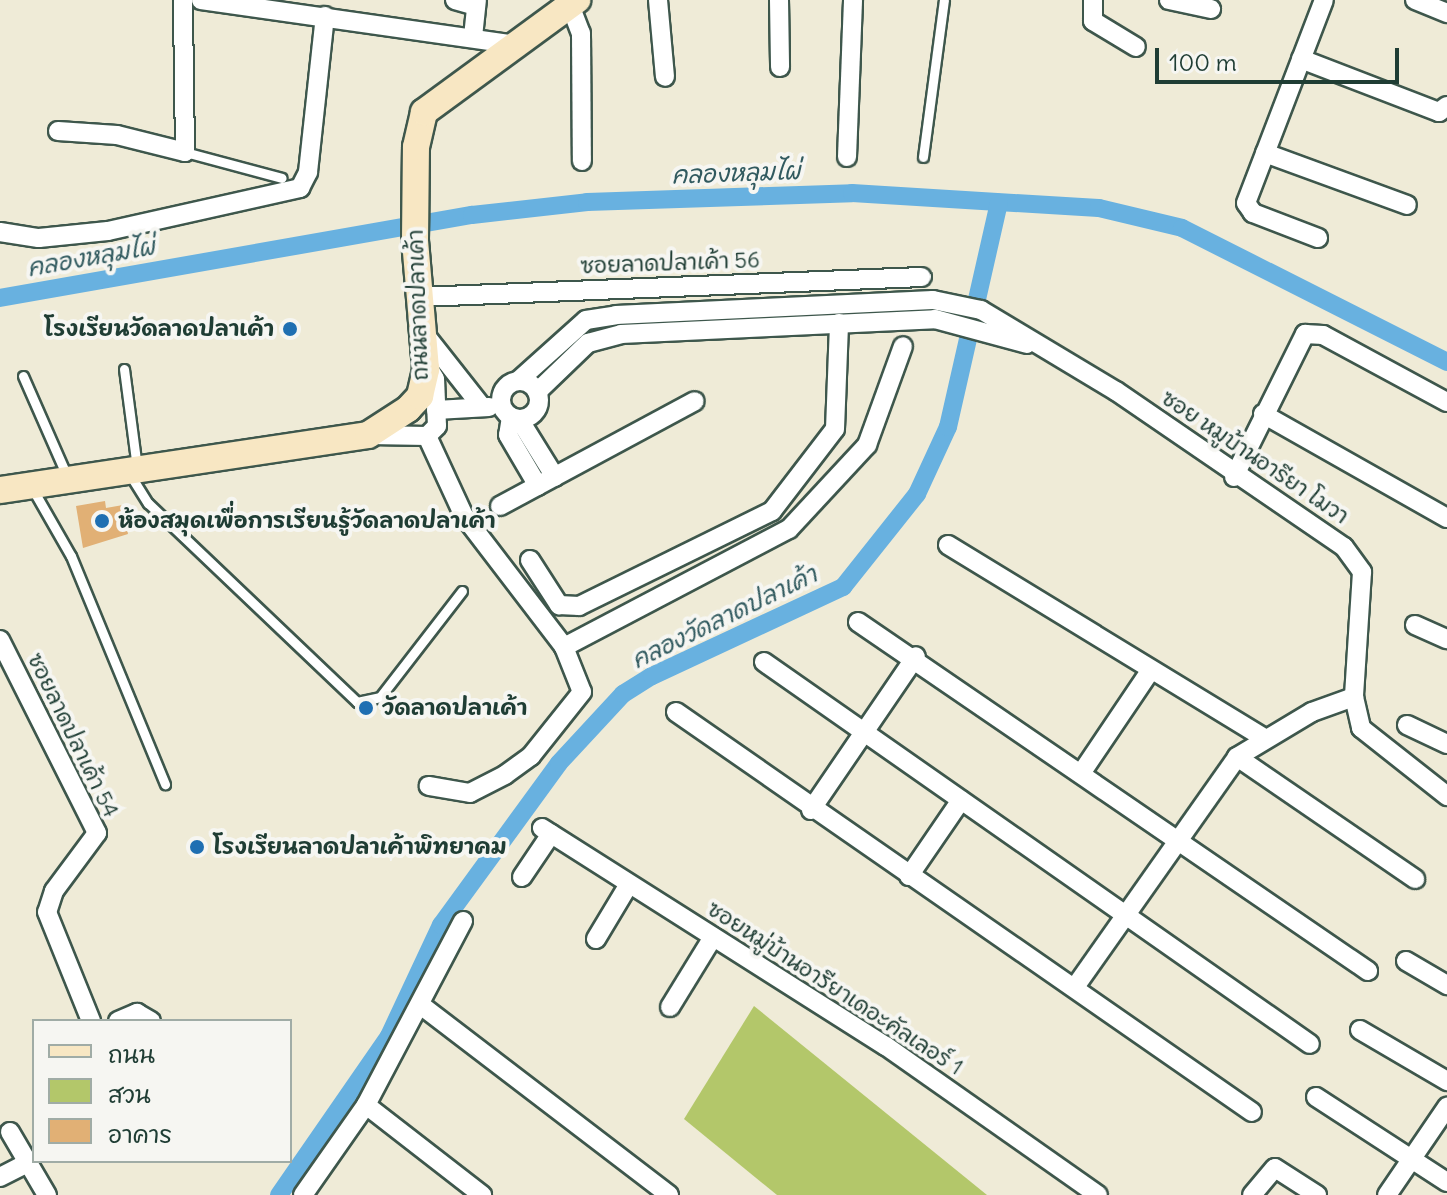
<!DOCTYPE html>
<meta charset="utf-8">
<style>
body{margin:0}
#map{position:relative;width:1447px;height:1195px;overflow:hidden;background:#efebd7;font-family:Delius,"Playpen Sans Thai",sans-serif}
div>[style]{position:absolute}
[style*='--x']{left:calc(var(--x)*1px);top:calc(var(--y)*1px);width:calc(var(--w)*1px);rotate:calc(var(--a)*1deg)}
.green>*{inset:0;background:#b3c76a}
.canal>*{height:18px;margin:-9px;padding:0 9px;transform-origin:9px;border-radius:9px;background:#68b1e0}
.building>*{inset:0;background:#e1b075}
.roads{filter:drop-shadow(2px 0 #3e574c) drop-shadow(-2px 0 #3e574c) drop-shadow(0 2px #3e574c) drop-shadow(0 -2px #3e574c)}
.service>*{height:9px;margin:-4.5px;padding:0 4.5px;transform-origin:4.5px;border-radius:4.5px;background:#fff}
.minor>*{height:18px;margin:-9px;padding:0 9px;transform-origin:9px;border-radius:9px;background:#fff}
.minor>.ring{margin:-9px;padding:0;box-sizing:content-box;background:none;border:18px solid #fff;border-radius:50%}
.secondary>*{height:26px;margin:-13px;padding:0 13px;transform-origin:13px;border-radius:13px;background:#f8e7c3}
.dots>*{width:22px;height:22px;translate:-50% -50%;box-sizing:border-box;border:4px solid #f6f6f2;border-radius:50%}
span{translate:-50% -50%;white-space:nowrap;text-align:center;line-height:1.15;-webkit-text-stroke:8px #f6f6f2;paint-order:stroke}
.street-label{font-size:22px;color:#1f3d34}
.poi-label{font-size:22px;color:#1f3d34;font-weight:700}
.right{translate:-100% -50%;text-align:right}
.left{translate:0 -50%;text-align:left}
.water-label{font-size:24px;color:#315a5f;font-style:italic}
.legend{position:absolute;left:32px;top:1019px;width:260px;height:144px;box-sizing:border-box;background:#f6f6f2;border:2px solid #a0aca6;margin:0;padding:10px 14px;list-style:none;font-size:24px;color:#1f3d34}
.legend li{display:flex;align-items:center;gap:16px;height:40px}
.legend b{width:40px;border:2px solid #a0aca6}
.scale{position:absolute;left:1155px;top:48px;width:244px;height:36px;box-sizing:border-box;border:4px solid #1f3d34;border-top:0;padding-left:10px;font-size:24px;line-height:28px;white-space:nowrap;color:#1f3d34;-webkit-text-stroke:6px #f6f6f2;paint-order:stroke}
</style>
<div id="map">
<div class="green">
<div style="clip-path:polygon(754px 1006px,987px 1195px,777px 1195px,684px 1119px)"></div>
</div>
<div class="canal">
<div style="--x:0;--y:298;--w:479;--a:-10"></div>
<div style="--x:472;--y:215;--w:116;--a:-6.4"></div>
<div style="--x:587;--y:202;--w:265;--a:-1.9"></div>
<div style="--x:852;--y:193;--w:247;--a:3.5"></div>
<div style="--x:1099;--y:208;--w:85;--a:13.5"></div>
<div style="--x:1182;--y:228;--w:297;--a:26.8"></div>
<div style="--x:279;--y:1195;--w:193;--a:-55.3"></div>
<div style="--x:389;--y:1036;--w:123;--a:-64.9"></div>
<div style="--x:441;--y:925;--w:200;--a:-53.9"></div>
<div style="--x:559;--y:763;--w:94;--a:-47.2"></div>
<div style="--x:623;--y:694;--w:34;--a:-32"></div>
<div style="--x:652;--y:676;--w:211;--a:-25"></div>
<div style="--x:843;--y:587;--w:119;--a:-51.5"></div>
<div style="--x:917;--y:494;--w:74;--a:-65.2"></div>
<div style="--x:948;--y:427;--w:230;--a:-77.2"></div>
</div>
<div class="building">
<div style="clip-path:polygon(105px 501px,106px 508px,123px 505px,128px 534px,83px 548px,76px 506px)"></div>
</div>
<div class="roads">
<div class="service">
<div style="--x:185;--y:152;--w:100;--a:15"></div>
<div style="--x:923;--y:157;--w:158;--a:-82.4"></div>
<div style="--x:124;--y:369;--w:100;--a:82.5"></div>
<div style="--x:23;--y:376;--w:109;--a:66.3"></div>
<div style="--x:129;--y:473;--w:36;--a:58"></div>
<div style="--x:148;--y:503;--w:289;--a:43.6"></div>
<div style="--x:357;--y:702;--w:24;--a:-12"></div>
<div style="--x:380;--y:697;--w:134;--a:-52.3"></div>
<div style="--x:32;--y:488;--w:78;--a:60.2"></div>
<div style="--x:71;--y:556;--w:247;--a:67.6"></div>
</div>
<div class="minor">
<div style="--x:201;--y:0;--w:311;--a:8.1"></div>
<div style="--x:455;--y:0;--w:22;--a:16"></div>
<div style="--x:658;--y:0;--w:77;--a:84.8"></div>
<div style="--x:779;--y:0;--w:67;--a:89.1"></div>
<div style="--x:1093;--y:0;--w:21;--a:90"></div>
<div style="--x:1093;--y:21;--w:50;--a:31.2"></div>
<div style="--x:1169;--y:0;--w:43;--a:12.1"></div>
<div style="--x:1415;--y:0;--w:35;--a:22"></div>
<div style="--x:570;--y:5;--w:30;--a:69"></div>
<div style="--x:581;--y:33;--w:128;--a:89.6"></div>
<div style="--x:473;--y:37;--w:37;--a:-84"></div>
<div style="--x:1301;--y:59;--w:148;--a:21"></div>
<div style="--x:1439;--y:112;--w:10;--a:-37"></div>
<div style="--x:58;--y:131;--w:59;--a:3.9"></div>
<div style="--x:117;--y:135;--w:70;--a:14"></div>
<div style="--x:185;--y:152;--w:152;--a:-90.8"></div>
<div style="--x:1265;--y:153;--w:151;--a:20.1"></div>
<div style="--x:847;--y:157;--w:157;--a:-87.8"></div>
<div style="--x:0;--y:232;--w:39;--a:9"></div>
<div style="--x:39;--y:238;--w:69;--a:-5.8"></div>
<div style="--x:108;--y:231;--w:197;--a:-12.6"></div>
<div style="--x:300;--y:188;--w:18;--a:-63"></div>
<div style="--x:308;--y:172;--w:157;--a:-83.8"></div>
<div style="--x:1318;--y:238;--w:70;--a:-159"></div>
<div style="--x:1253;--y:213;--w:12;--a:-125"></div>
<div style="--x:1246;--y:203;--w:217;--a:-69"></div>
<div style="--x:420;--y:297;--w:502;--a:-2.28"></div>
<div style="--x:423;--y:332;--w:95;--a:51.8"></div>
<div class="ring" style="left:501px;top:381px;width:20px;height:20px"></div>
<div style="--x:518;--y:381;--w:91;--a:-41.9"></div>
<div style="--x:586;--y:320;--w:30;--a:-9"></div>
<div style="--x:616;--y:315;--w:317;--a:-2.7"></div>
<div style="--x:933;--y:300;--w:49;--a:11.8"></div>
<div style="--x:981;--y:310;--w:157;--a:31"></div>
<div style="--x:1116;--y:391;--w:276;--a:34.4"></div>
<div style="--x:1344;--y:547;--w:31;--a:54"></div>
<div style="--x:1362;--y:572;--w:125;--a:93.7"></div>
<div style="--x:1354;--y:697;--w:32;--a:77"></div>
<div style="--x:1361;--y:728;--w:110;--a:38.3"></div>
<div style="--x:537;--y:392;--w:71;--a:-43.9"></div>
<div style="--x:588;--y:343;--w:34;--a:-15"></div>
<div style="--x:621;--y:334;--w:314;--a:-2.7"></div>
<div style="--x:935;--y:319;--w:95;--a:15.2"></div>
<div style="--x:436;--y:410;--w:53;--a:-3.2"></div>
<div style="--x:1263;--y:414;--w:211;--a:29.5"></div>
<div style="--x:511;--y:417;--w:18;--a:99"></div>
<div style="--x:508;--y:435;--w:59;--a:59.5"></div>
<div style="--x:519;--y:419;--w:68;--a:58.2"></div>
<div style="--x:370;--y:435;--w:57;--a:1"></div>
<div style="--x:427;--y:436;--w:14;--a:-45"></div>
<div style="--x:437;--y:426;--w:47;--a:-92.4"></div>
<div style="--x:435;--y:379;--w:16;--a:-120"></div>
<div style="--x:427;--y:436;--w:88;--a:65.2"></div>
<div style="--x:464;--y:516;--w:165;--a:52.6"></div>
<div style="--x:564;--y:647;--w:48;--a:68.2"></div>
<div style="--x:582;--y:692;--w:82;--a:128.6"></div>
<div style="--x:531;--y:756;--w:32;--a:144"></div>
<div style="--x:505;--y:775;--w:39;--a:153"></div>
<div style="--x:470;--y:793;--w:42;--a:-170.3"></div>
<div style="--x:1234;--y:477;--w:160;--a:-63.6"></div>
<div style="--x:1305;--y:334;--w:18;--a:3"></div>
<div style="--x:1323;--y:335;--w:141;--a:28.4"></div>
<div style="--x:500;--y:506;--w:221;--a:-28.3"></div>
<div style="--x:948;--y:545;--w:368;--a:31.4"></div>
<div style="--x:530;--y:560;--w:54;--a:57.2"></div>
<div style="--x:559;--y:605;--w:20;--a:3"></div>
<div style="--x:579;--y:606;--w:215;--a:-26.2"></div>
<div style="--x:772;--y:511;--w:103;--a:-52.5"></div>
<div style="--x:835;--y:429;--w:106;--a:-87.8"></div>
<div style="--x:858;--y:622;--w:618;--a:34.38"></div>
<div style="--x:1415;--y:625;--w:35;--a:24"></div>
<div style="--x:0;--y:640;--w:216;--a:63.3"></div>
<div style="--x:97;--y:833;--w:72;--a:126.6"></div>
<div style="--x:54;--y:891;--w:22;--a:108"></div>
<div style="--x:47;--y:912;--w:118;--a:68"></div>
<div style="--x:564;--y:647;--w:254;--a:-27.7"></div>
<div style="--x:789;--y:529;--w:115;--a:-47.1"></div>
<div style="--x:867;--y:445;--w:105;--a:-70"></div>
<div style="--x:764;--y:662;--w:666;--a:34.98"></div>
<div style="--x:676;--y:712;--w:701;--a:34.78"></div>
<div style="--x:1407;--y:725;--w:44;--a:25.4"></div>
<div style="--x:1237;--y:757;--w:216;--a:34.4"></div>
<div style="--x:1082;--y:772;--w:122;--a:-56"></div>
<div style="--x:811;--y:810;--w:186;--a:-55.7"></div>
<div style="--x:542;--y:828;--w:407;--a:32.4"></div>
<div style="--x:886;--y:1046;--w:259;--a:35.1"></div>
<div style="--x:909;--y:876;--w:92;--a:-55.6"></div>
<div style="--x:522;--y:877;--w:52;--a:-56"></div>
<div style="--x:596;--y:939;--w:64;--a:-59"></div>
<div style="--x:1406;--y:961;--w:48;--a:30.3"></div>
<div style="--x:1075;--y:987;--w:281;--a:-54.8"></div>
<div style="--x:1237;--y:757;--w:87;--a:-31"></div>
<div style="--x:1312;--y:712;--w:45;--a:-19.7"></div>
<div style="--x:422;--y:1006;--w:311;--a:37.4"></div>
<div style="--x:670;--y:1007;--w:82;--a:-58.4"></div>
<div style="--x:118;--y:1021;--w:21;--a:-23"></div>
<div style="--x:137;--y:1013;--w:16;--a:30"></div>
<div style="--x:1360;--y:1030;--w:101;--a:30.4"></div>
<div style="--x:1316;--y:1097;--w:156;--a:33"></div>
<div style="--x:366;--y:1105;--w:147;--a:37.8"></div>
<div style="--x:10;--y:1132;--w:73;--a:59.6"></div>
<div style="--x:0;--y:1177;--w:30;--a:-27"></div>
<div style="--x:303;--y:1195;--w:110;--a:-55"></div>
<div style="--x:366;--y:1105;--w:208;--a:-62.2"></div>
<div style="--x:1252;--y:1195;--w:35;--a:-50"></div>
<div style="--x:1275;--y:1168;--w:50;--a:32.7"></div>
<div style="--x:1387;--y:1195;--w:107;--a:-55.7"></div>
</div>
<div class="secondary">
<div style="--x:0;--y:490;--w:372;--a:-8.5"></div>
<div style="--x:368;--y:435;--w:48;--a:-33"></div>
<div style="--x:408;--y:409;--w:18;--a:-47"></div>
<div style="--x:420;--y:396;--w:28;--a:-77"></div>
<div style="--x:426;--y:369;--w:129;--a:-94.9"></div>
<div style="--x:415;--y:240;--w:93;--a:-89.4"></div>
<div style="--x:416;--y:147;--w:36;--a:-77"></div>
<div style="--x:424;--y:112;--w:190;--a:-36.2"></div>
</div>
</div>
<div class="dots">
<div style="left:290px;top:329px;background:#1f6fb2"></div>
<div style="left:102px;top:521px;background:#1f6fb2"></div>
<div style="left:366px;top:708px;background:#1f6fb2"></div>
<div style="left:197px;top:847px;background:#1f6fb2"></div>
</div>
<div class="street-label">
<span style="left:670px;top:263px;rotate:-2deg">ซอยลาดปลาเค้า 56</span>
<span style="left:418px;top:305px;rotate:-92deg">ถนนลาดปลาเค้า</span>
<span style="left:1255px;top:457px;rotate:34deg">ซอย หมูบ้านอารียา โมวา</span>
<span style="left:73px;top:735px;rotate:64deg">ซอยลาดปลาเค้า 54</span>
<span style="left:835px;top:988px;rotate:33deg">ซอยหมู่บ้านอารียาเดอะคัลเลอร์ 1</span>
</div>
<div class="poi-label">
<span class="right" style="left:274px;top:329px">โรงเรียนวัดลาดปลาเค้า</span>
<span class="left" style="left:118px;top:521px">ห้องสมุดเพื่อการเรียนรู้วัดลาดปลาเค้า</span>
<span class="left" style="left:382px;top:708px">วัดลาดปลาเค้า</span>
<span class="left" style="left:213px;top:847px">โรงเรียนลาดปลาเค้าพิทยาคม</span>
</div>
<div class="water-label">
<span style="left:736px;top:173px;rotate:-2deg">คลองหลุมไผ่</span>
<span style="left:91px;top:257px;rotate:-10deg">คลองหลุมไผ่</span>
<span style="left:724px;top:617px;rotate:-26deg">คลองวัดลาดปลาเค้า</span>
</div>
<ul class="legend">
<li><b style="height:10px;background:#f8e7c3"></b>ถนน</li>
<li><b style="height:22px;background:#b3c76a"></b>สวน</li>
<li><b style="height:22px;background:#e1b075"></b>อาคาร</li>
</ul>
<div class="scale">100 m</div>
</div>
